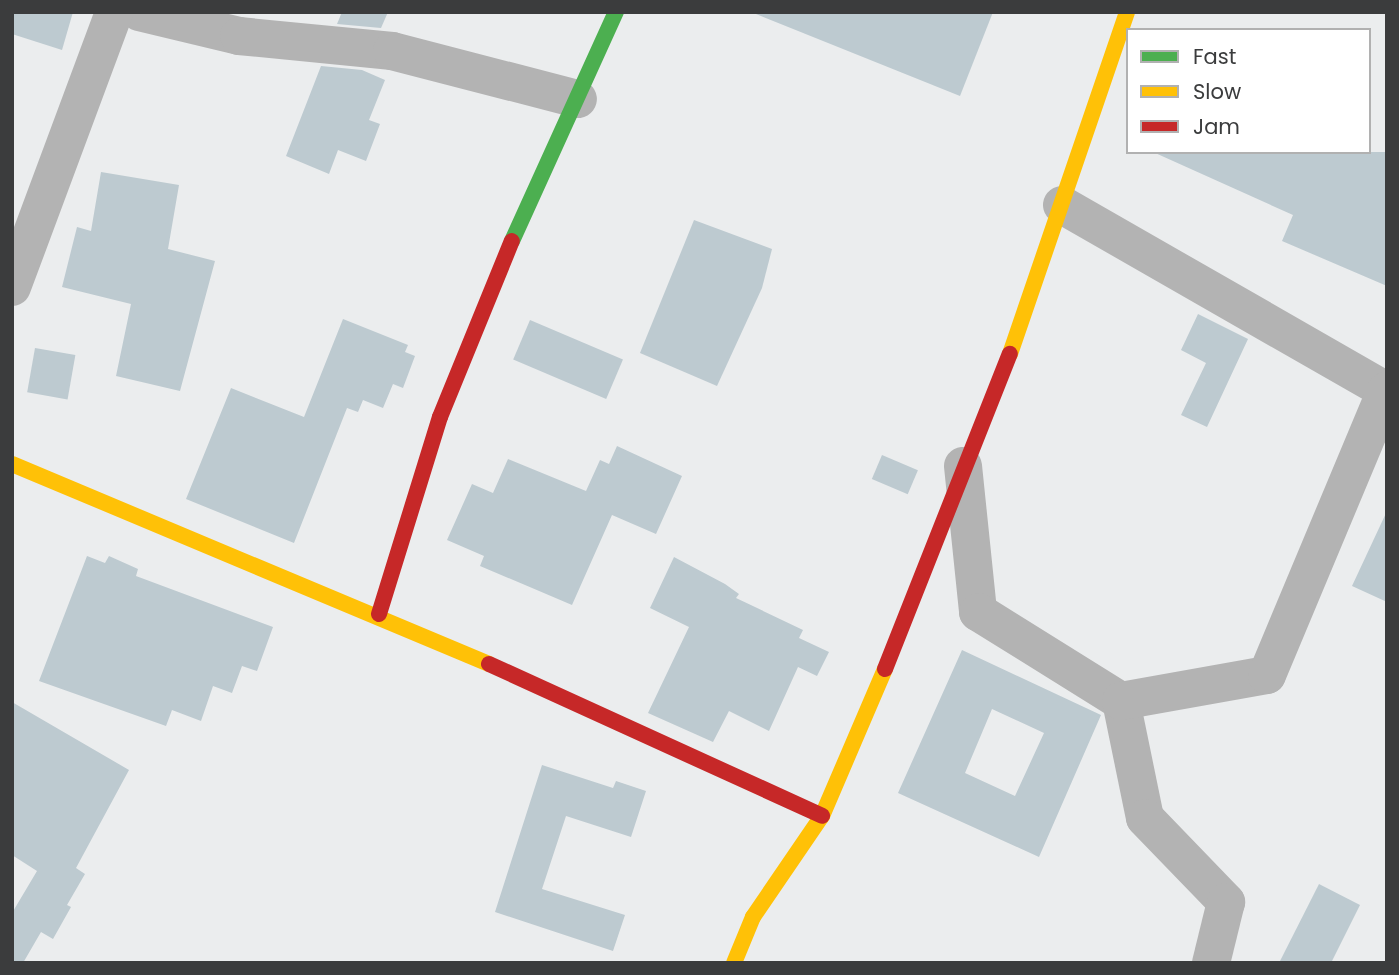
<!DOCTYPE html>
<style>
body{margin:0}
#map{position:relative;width:1399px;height:975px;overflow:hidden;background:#ebedee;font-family:Poppins,sans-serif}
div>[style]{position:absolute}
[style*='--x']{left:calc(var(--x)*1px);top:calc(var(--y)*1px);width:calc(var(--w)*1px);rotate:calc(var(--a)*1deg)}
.building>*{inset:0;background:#bdcad0;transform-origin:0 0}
.street>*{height:38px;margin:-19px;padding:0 19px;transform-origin:19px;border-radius:19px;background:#b3b3b3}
.fast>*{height:16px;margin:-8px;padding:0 8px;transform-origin:8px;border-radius:8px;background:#4caf50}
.slow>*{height:16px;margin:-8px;padding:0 8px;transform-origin:8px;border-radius:8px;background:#ffc107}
.jam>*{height:16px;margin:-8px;padding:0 8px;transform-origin:8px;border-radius:8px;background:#c62828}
span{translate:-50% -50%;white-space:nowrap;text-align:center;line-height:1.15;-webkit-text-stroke:5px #fff;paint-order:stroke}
.frame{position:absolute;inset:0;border:14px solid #3b3c3d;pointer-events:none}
.legend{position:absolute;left:1126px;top:28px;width:245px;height:126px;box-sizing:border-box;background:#fff;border:2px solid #b1b1b1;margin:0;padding:9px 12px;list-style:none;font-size:21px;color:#3b3c3d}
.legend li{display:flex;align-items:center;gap:14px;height:35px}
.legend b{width:35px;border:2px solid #b1b1b1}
</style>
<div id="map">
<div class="building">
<div style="clip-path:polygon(12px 12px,73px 12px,62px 50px,12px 34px)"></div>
<div style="clip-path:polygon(342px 12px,388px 12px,381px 28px,337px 24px)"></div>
<div style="clip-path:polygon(751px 12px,993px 12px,960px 96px)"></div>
<div style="clip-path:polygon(321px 66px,362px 70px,385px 80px,369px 120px,380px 124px,366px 161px,338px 150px,329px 174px,286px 156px)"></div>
<div style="clip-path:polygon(1153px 152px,1387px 152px,1387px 286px,1282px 241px,1293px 215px)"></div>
<div style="clip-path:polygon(101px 172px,179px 185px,168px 249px,215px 261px,180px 391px,116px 376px,131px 304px,62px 287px,77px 227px,91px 231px)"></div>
<div style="clip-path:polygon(694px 220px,772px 249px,762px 288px,717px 386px,640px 353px)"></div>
<div style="clip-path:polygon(1198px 314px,1248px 339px,1207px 427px,1181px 415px,1206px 363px,1181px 350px)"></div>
<div style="clip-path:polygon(343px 319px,408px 345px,405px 352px,415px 356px,403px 388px,393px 384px,383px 408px,363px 400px,358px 412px,347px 408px,294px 543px,186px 499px,231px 388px,304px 417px)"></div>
<div style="left:530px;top:320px;width:101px;height:43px;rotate:23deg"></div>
<div style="left:35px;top:348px;width:41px;height:45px;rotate:10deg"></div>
<div style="clip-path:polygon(617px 446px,682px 476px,656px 534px,612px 515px,572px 605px,480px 566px,484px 556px,447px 540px,472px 484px,493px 493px,508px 459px,586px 491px,600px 460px,609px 464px)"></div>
<div style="left:882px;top:455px;width:39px;height:26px;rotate:23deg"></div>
<div style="clip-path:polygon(1387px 511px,1387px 602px,1352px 586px)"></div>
<div style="clip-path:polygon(87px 556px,105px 563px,109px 556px,138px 569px,136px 576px,273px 627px,257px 671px,242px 666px,232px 693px,213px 686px,201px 721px,172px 710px,166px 726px,39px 681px)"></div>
<div style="clip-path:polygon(674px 557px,725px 584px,739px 594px,736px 598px,803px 630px,799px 638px,829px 652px,817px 676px,798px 667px,769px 731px,729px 711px,713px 742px,648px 713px,689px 627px,650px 608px)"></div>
<div style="clip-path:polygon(evenodd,962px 650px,1101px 715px,1039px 857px,898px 793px,962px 650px,992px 709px,1044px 733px,1015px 796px,965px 773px,992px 709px)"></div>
<div style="clip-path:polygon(12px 702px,129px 770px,76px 868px,85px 874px,67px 905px,71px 907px,53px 939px,41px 932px,23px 963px,12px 963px,12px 913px,37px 871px,12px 855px)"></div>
<div style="clip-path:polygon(542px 765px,613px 788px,616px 781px,646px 791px,631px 837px,566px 816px,542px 889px,625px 915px,613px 951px,495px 912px)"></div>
<div style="clip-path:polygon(1319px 884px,1360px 905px,1331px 963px,1279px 963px)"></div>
</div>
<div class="street">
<div style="--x:139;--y:12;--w:103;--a:13.5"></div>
<div style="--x:239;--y:36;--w:154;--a:5.6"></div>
<div style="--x:392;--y:51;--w:192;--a:14.5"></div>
<div style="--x:1062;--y:205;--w:374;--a:29.8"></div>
<div style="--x:12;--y:287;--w:293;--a:-69.6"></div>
<div style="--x:963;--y:466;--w:147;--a:84.1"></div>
<div style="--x:978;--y:612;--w:168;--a:31.9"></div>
<div style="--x:1121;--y:701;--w:119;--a:78.4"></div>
<div style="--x:1145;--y:818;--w:117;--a:46"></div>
<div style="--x:1226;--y:902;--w:63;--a:103.8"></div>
<div style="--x:1121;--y:701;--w:148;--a:-10.1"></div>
<div style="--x:1267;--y:675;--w:308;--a:-67.3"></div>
</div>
<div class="fast">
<div style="--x:512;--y:241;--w:252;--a:-65.6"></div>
</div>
<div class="slow">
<div style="--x:1010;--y:354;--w:361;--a:-71.1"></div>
<div style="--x:12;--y:464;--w:517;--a:22.75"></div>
<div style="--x:734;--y:963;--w:50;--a:-67.6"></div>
<div style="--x:753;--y:917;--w:122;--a:-55.7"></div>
<div style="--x:822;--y:816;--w:160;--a:-66.8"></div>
</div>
<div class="jam">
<div style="--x:379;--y:614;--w:206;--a:-72.8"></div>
<div style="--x:440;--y:417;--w:190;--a:-67.8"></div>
<div style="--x:489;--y:664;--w:366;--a:24.5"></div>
<div style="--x:885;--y:669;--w:339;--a:-68.4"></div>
</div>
<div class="frame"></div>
<ul class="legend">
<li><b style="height:9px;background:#4caf50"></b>Fast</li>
<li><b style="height:9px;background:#ffc107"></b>Slow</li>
<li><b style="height:9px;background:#c62828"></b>Jam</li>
</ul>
</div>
